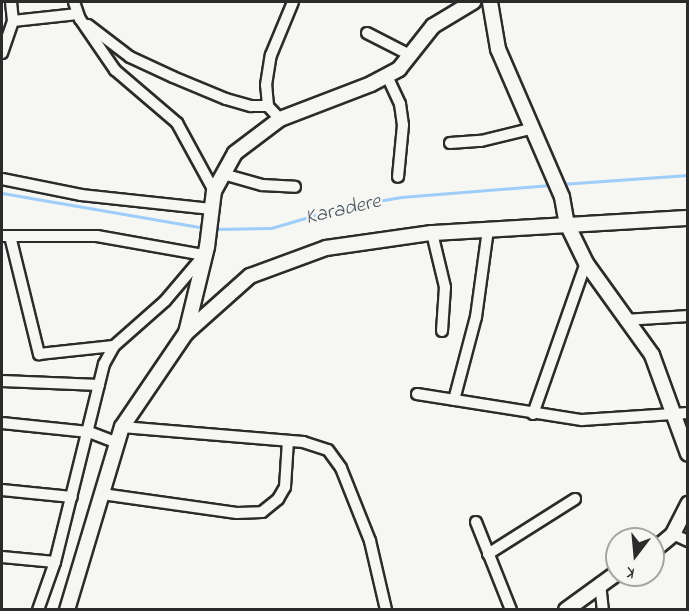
<!DOCTYPE html>
<style>
body{margin:0}
#map{position:relative;width:689px;height:611px;overflow:hidden;background:#f6f6f2;font-family:"Indie Flower",sans-serif}
div>[style]{position:absolute}
[style*='--x']{left:calc(var(--x)*1px);top:calc(var(--y)*1px);width:calc(var(--w)*1px);rotate:calc(var(--a)*1deg)}
.stream>*{height:3px;margin:-1.5px;padding:0 1.5px;transform-origin:1.5px;border-radius:1.5px;background:#9ecdf9}
.roads{filter:drop-shadow(2px 0 #2b2b2b) drop-shadow(-2px 0 #2b2b2b) drop-shadow(0 2px #2b2b2b) drop-shadow(0 -2px #2b2b2b)}
.minor>*{height:10px;margin:-5px;padding:0 5px;transform-origin:5px;border-radius:5px;background:#f6f6f2}
.tertiary>*{height:14px;margin:-7px;padding:0 7px;transform-origin:7px;border-radius:7px;background:#f6f6f2}
span{translate:-50% -50%;white-space:nowrap;text-align:center;line-height:1.15;-webkit-text-stroke:4.5px #f6f6f2;paint-order:stroke}
.water-label{font-size:21px;color:#48545e;font-style:italic}
.frame{position:absolute;inset:0;border:3px solid #2b2b2b;pointer-events:none}
.north{position:absolute;left:605px;top:527px;width:60px;height:60px;box-sizing:border-box;background:#f6f6f2;border:2px solid #a5a5a2;border-radius:50%;rotate:196deg;font-size:16px;font-weight:700;line-height:24px;text-align:center;color:#2b2b2b}
.north::after{content:'';display:block;margin:auto;width:21px;height:27px;background:#2b2b2b;clip-path:polygon(50% 0,100% 100%,50% 72%,0 100%)}
</style>
<div id="map">
<div class="stream">
<div style="--x:561;--y:184;--w:127;--a:-4.1"></div>
<div style="--x:2;--y:193;--w:206;--a:9.8"></div>
<div style="--x:215;--y:229;--w:56;--a:-1"></div>
<div style="--x:271;--y:228;--w:75;--a:-16.3"></div>
<div style="--x:343;--y:207;--w:59;--a:-9.8"></div>
<div style="--x:401;--y:197;--w:150;--a:-4.6"></div>
</div>
<div class="roads">
<div class="minor">
<div style="--x:74;--y:2;--w:18;--a:71"></div>
<div style="--x:80;--y:19;--w:62;--a:55.5"></div>
<div style="--x:115;--y:70;--w:82;--a:40.5"></div>
<div style="--x:177;--y:123;--w:77;--a:61.4"></div>
<div style="--x:13;--y:21;--w:65;--a:-6.1"></div>
<div style="--x:88;--y:25;--w:53;--a:37.3"></div>
<div style="--x:130;--y:57;--w:47;--a:24.9"></div>
<div style="--x:173;--y:77;--w:57;--a:22.5"></div>
<div style="--x:226;--y:99;--w:26;--a:16"></div>
<div style="--x:251;--y:106;--w:17;--a:0"></div>
<div style="--x:367;--y:33;--w:48;--a:27.1"></div>
<div style="--x:2;--y:53;--w:34;--a:-71"></div>
<div style="--x:13;--y:21;--w:19;--a:-96"></div>
<div style="--x:387;--y:76;--w:31;--a:65"></div>
<div style="--x:400;--y:104;--w:21;--a:82"></div>
<div style="--x:403;--y:125;--w:52;--a:95.5"></div>
<div style="--x:280;--y:119;--w:18;--a:-133"></div>
<div style="--x:268;--y:106;--w:21;--a:-95"></div>
<div style="--x:266;--y:85;--w:30;--a:-81"></div>
<div style="--x:271;--y:55;--w:57;--a:-67.5"></div>
<div style="--x:450;--y:143;--w:31;--a:-4"></div>
<div style="--x:481;--y:141;--w:50;--a:-13.8"></div>
<div style="--x:223;--y:174;--w:41;--a:15.8"></div>
<div style="--x:262;--y:185;--w:33;--a:3"></div>
<div style="--x:2;--y:179;--w:81;--a:11.4"></div>
<div style="--x:81;--y:195;--w:131;--a:6.1"></div>
<div style="--x:432;--y:233;--w:56;--a:76.5"></div>
<div style="--x:445;--y:287;--w:44;--a:93.9"></div>
<div style="--x:2;--y:236;--w:95;--a:0"></div>
<div style="--x:97;--y:236;--w:109;--a:10.1"></div>
<div style="--x:204;--y:255;--w:60;--a:130.3"></div>
<div style="--x:165;--y:301;--w:68;--a:138.6"></div>
<div style="--x:114;--y:346;--w:21;--a:119"></div>
<div style="--x:104;--y:364;--w:204;--a:103.9"></div>
<div style="--x:55;--y:562;--w:51;--a:109.5"></div>
<div style="--x:10;--y:236;--w:122;--a:76.2"></div>
<div style="--x:39;--y:354;--w:75;--a:-6.1"></div>
<div style="--x:625;--y:320;--w:63;--a:-3.6"></div>
<div style="--x:2;--y:381;--w:97;--a:2.4"></div>
<div style="--x:417;--y:394;--w:167;--a:9"></div>
<div style="--x:582;--y:420;--w:106;--a:-3.8"></div>
<div style="--x:454;--y:400;--w:86;--a:-75.2"></div>
<div style="--x:476;--y:317;--w:89;--a:-82.2"></div>
<div style="--x:533;--y:414;--w:160;--a:-70.7"></div>
<div style="--x:2;--y:423;--w:87;--a:5.9"></div>
<div style="--x:89;--y:432;--w:30;--a:21"></div>
<div style="--x:122;--y:427;--w:182;--a:4.7"></div>
<div style="--x:303;--y:442;--w:26;--a:18"></div>
<div style="--x:328;--y:450;--w:22;--a:54"></div>
<div style="--x:341;--y:468;--w:79;--a:68.3"></div>
<div style="--x:370;--y:541;--w:71;--a:76.9"></div>
<div style="--x:2;--y:490;--w:70;--a:5.7"></div>
<div style="--x:102;--y:494;--w:136;--a:8"></div>
<div style="--x:237;--y:513;--w:25;--a:-2"></div>
<div style="--x:262;--y:512;--w:21;--a:-39"></div>
<div style="--x:278;--y:499;--w:14;--a:-60"></div>
<div style="--x:285;--y:487;--w:46;--a:-86.3"></div>
<div style="--x:476;--y:522;--w:95;--a:68.3"></div>
<div style="--x:673;--y:534;--w:17;--a:25"></div>
<div style="--x:488;--y:554;--w:103;--a:-32.3"></div>
<div style="--x:2;--y:557;--w:53;--a:5.4"></div>
<div style="--x:600;--y:583;--w:27;--a:84"></div>
</div>
<div class="tertiary">
<div style="--x:490;--y:2;--w:48;--a:80.3"></div>
<div style="--x:498;--y:49;--w:161;--a:66.6"></div>
<div style="--x:562;--y:197;--w:27;--a:80"></div>
<div style="--x:567;--y:224;--w:43;--a:64"></div>
<div style="--x:586;--y:263;--w:113;--a:54.3"></div>
<div style="--x:652;--y:355;--w:105;--a:70"></div>
<div style="--x:186;--y:333;--w:86;--a:-41.7"></div>
<div style="--x:250;--y:276;--w:81;--a:-20.2"></div>
<div style="--x:326;--y:248;--w:107;--a:-8.1"></div>
<div style="--x:432;--y:233;--w:256;--a:-3.4"></div>
<div style="--x:653;--y:551;--w:26;--a:-40"></div>
<div style="--x:673;--y:534;--w:34;--a:-63"></div>
<div style="--x:67;--y:610;--w:191;--a:-73.3"></div>
<div style="--x:122;--y:427;--w:114;--a:-55.8"></div>
<div style="--x:186;--y:333;--w:89;--a:-76.3"></div>
<div style="--x:207;--y:247;--w:56;--a:-82.9"></div>
<div style="--x:214;--y:191;--w:43;--a:-61.1"></div>
<div style="--x:235;--y:153;--w:56;--a:-37.1"></div>
<div style="--x:280;--y:119;--w:97;--a:-21"></div>
<div style="--x:371;--y:84;--w:32;--a:-28"></div>
<div style="--x:399;--y:69;--w:55;--a:-51.7"></div>
<div style="--x:433;--y:26;--w:47;--a:-31"></div>
<div style="--x:566;--y:610;--w:63;--a:-36"></div>
</div>
</div>
<div class="water-label">
<span style="left:343px;top:210px;rotate:-13deg">Karadere</span>
</div>
<div class="frame"></div>
<div class="north">K</div>
</div>
